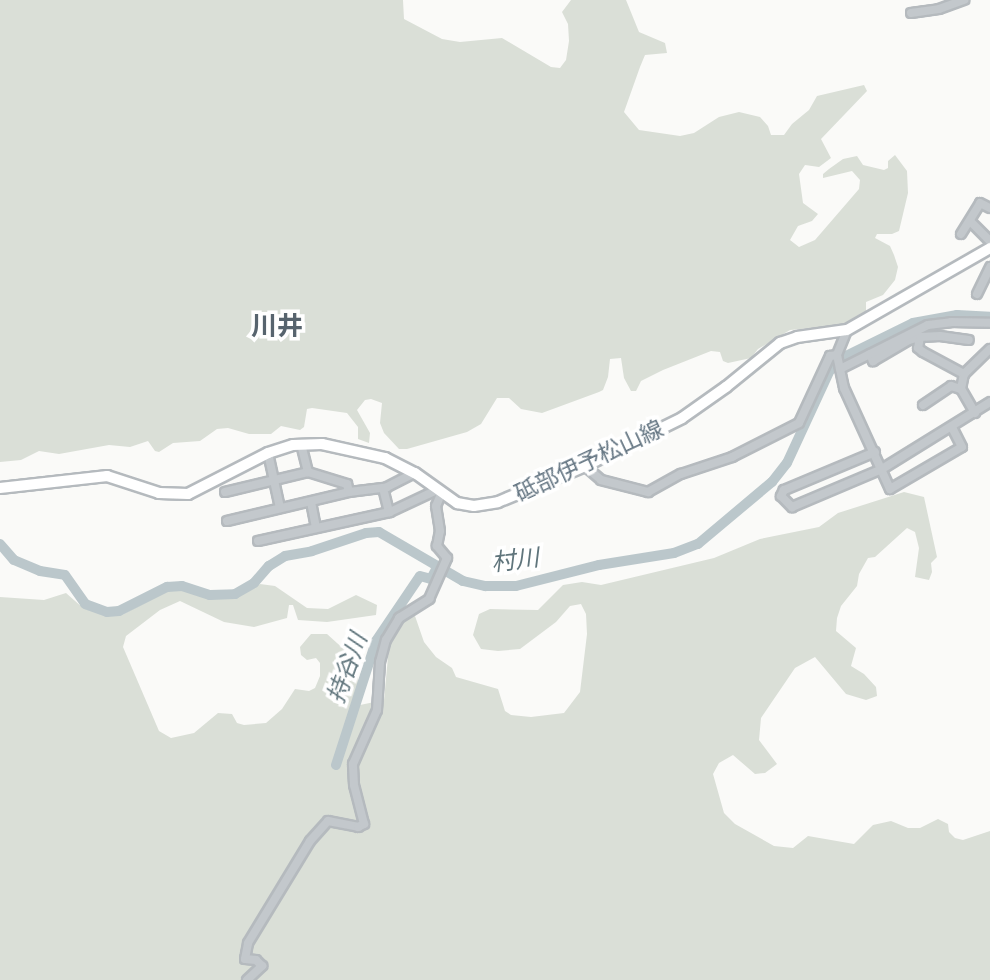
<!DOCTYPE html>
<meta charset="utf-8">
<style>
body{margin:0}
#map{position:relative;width:990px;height:980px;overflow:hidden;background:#fafaf8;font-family:Cabin,"Noto Sans JP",sans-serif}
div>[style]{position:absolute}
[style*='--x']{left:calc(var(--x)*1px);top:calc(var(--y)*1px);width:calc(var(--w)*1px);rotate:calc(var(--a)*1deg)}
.green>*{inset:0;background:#dadfd7}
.river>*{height:10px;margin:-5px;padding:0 5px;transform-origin:5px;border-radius:5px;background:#bbc7cb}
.roads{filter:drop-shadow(2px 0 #b5babe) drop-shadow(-2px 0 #b5babe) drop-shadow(0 2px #b5babe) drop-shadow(0 -2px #b5babe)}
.minor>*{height:8px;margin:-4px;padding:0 4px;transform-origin:4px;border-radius:4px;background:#c3c8cc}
.major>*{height:10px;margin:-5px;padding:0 5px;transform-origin:5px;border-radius:5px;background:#fff}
span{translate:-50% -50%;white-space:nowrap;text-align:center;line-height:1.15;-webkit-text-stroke:7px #fff;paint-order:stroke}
.street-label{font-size:23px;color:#657683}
.water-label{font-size:24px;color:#60757c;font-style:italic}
.quarter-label{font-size:26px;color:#57646e;font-weight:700}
</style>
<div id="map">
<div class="green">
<div style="clip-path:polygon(0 0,403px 0,404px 19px,442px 39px,460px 42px,502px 38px,551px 67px,560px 68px,566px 60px,569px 41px,568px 24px,562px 12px,571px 0,626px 0,639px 32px,665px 43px,667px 53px,645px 55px,640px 67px,624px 112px,639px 130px,680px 136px,694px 133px,719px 117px,739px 112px,760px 117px,768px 126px,771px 135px,784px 135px,792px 124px,809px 110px,817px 96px,864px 85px,867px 91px,821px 139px,831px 158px,819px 167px,805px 165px,799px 174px,803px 203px,818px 214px,812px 221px,798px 226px,790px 240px,799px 247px,815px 240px,859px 189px,860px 180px,852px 171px,823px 178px,823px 174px,829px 169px,843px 159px,857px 156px,863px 165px,884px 170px,888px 168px,888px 161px,895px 155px,907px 171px,908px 193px,899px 231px,892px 234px,877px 234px,875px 238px,890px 246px,894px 255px,898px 267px,895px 280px,883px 295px,866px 302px,866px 314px,858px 319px,835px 326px,790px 330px,758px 349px,751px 358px,728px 363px,723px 361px,720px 352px,711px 351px,663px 370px,641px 381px,636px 391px,631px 391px,624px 378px,621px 358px,610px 359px,608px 377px,603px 390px,599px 392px,542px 413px,521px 409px,509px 398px,497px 398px,481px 424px,467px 432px,407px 449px,399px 449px,384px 433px,380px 423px,382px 403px,371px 399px,365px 400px,357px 410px,370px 433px,369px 443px,358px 439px,358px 427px,347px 413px,312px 408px,307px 409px,304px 427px,300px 430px,281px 426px,271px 434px,249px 434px,228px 428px,217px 429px,200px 441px,173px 443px,159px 452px,155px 451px,148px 441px,130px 447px,109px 445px,59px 454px,39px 451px,21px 460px,0 462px)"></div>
<div style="clip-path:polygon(904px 492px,924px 497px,937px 557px,931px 563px,932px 572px,929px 580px,915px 577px,919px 548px,915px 532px,907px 528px,875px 557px,868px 558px,859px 574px,857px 586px,841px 606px,837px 618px,836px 631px,856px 648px,851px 666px,864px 674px,876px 687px,877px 696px,866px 700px,846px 694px,815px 657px,795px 668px,761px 718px,759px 740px,777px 764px,765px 773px,755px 774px,733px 755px,719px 763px,713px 774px,724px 813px,735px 824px,774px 846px,793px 848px,808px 836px,854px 844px,873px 825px,891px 821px,908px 828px,920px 828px,938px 819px,948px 824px,949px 832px,955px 838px,963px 840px,990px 831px,990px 980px,0 980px,0 597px,44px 600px,66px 593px,83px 608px,106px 616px,120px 616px,169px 590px,184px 590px,208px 597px,241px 595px,260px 584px,275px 586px,307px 608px,328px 609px,356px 595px,377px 605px,376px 615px,327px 622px,298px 620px,293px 605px,289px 605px,287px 618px,254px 627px,224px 622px,180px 601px,160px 610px,126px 636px,123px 647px,159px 731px,171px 738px,194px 733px,218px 713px,232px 714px,237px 723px,244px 725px,266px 723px,282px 709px,295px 689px,309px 691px,315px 688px,320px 676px,320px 663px,316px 658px,307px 660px,301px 655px,300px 647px,311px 634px,327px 634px,357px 661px,360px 705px,384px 700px,389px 646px,402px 619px,415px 616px,424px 642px,436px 657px,452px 668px,456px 677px,498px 689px,505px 711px,511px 715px,531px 717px,564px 713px,580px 692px,587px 634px,586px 614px,581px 604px,570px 606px,556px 622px,520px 649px,498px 651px,481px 649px,473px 635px,479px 614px,490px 609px,538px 610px,563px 585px,582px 582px,601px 585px,714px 558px,760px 539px,819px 527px,838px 513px)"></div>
</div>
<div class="river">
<div style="--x:0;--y:544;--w:21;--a:49"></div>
<div style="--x:14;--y:560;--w:28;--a:23"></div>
<div style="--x:40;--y:571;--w:25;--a:9"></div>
<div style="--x:65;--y:575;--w:35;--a:55"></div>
<div style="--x:85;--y:604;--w:23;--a:20"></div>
<div style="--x:107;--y:612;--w:12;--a:-5"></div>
<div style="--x:119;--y:611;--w:54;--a:-26.6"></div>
<div style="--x:167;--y:587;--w:15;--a:-4"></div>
<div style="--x:182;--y:586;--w:29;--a:18"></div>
<div style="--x:210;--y:595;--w:25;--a:-2"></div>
<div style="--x:235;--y:594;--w:22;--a:-30"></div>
<div style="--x:254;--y:583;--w:23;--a:-49"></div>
<div style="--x:269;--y:566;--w:19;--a:-32"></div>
<div style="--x:285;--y:556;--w:27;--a:-10"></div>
<div style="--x:312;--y:551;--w:57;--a:-18.4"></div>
<div style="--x:366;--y:533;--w:13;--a:-4"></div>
<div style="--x:379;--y:532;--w:97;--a:30.3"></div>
<div style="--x:463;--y:581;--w:23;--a:13"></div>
<div style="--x:485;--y:586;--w:31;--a:0"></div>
<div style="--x:516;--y:586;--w:86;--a:-14.2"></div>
<div style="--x:599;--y:565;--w:76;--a:-9.1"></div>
<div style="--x:674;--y:553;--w:26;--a:-21"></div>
<div style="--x:698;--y:544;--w:97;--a:-40"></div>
<div style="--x:772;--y:482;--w:24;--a:-52"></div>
<div style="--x:787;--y:463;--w:102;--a:-65.2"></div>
<div style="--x:830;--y:370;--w:19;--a:-43"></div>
<div style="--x:844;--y:357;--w:77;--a:-26.2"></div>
<div style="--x:913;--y:323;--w:45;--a:-10.3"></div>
<div style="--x:957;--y:315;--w:33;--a:3"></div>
<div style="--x:336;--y:765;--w:130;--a:-72.1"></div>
<div style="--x:376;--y:641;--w:78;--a:-55.9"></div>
<div style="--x:420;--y:576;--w:11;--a:15"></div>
<div style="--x:431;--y:579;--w:13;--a:-63"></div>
</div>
<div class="roads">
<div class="minor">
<div style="--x:911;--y:13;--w:28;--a:-8"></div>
<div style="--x:939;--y:9;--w:27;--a:-20"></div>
<div style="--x:970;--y:221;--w:28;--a:45"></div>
<div style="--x:961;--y:234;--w:36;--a:-58"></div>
<div style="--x:980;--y:203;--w:11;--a:27"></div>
<div style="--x:977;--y:294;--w:30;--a:-64"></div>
<div style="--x:847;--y:330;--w:27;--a:112"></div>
<div style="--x:837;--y:355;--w:34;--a:78"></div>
<div style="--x:844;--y:388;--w:111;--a:65.5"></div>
<div style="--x:890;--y:489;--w:83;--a:-30.3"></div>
<div style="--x:962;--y:447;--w:22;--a:-117"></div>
<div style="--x:920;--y:337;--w:11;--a:100"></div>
<div style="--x:918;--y:348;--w:6;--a:39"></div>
<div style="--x:923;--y:352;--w:47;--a:28.2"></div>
<div style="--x:870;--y:354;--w:8;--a:67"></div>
<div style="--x:873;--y:361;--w:42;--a:-30.3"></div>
<div style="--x:909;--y:340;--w:11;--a:-15"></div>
<div style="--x:920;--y:337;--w:20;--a:-3"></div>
<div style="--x:940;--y:336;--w:29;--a:8"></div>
<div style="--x:840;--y:369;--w:98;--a:-26.6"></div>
<div style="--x:928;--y:325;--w:23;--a:-7"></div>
<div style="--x:951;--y:322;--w:39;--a:1"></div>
<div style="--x:923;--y:405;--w:34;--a:-34"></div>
<div style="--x:951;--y:386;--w:10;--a:17"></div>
<div style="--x:975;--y:413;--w:28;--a:-120"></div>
<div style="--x:961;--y:389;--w:15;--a:-79"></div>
<div style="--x:964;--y:374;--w:36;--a:-44"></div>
<div style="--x:301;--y:444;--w:29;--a:76"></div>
<div style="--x:875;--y:452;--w:99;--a:157.3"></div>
<div style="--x:784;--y:490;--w:7;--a:117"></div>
<div style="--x:781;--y:496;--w:16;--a:45"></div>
<div style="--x:792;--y:507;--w:98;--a:-22.9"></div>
<div style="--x:882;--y:469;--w:127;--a:-31.8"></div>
<div style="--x:268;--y:453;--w:56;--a:77.7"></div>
<div style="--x:585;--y:466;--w:21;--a:41"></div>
<div style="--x:601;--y:480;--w:49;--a:14.3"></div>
<div style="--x:648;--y:492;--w:38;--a:-29"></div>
<div style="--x:681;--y:474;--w:54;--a:-18.4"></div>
<div style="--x:732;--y:457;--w:75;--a:-26.9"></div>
<div style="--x:799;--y:423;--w:74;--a:-65.2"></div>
<div style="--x:830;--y:356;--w:7;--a:-8"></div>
<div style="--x:383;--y:488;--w:25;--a:76"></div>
<div style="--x:225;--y:492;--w:85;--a:-13.5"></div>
<div style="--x:308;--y:472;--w:41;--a:17.1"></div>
<div style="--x:347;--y:484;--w:8;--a:76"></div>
<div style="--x:311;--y:502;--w:25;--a:79"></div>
<div style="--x:227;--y:521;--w:125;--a:-13.4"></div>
<div style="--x:349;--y:492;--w:38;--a:-7"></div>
<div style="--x:387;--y:487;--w:31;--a:-27"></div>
<div style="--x:258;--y:541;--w:135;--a:-12.4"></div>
<div style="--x:390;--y:512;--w:52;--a:-25.1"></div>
<div style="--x:247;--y:980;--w:21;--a:-43"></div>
<div style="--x:262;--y:966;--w:8;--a:-135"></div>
<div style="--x:256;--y:960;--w:11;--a:-175"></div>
<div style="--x:245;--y:959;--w:16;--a:-79"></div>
<div style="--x:248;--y:943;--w:119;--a:-58.7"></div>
<div style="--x:310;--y:841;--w:27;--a:-48"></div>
<div style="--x:328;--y:821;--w:31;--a:11"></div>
<div style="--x:358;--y:827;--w:7;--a:-27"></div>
<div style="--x:364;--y:824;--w:40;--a:-104.4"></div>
<div style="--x:354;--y:785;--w:21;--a:-93"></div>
<div style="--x:353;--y:764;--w:59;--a:-66"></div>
<div style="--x:377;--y:710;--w:48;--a:-86.4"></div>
<div style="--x:380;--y:662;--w:23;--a:-75"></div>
<div style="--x:386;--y:640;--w:26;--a:-59"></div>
<div style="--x:399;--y:618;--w:36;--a:-32"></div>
<div style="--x:429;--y:599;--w:45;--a:-66.3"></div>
<div style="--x:447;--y:558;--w:16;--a:-130"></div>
<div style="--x:437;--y:546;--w:15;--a:-79"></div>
<div style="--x:440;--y:531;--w:25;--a:-99"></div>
<div style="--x:436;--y:506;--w:13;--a:-67"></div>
</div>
<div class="major">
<div style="--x:0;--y:488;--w:108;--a:-6.4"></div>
<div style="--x:107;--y:476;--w:55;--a:18.1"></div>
<div style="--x:159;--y:493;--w:29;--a:2"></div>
<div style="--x:188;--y:494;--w:90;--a:-27.1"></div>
<div style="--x:268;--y:453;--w:26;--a:-18"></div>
<div style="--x:293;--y:445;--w:29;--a:-2"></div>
<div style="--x:322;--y:444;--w:65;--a:12.5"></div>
<div style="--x:385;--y:458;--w:34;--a:27"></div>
<div style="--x:415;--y:473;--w:52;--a:35.5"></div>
<div style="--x:457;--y:503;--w:17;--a:10"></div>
<div style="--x:474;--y:506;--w:24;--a:-9"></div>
<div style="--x:498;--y:502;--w:94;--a:-22.5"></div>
<div style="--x:585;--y:466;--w:108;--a:-26.3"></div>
<div style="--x:682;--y:418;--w:54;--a:-35.2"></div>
<div style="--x:726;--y:387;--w:70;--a:-39.2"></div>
<div style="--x:780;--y:343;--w:18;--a:-19"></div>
<div style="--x:797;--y:337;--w:50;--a:-8"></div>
<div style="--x:847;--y:330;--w:165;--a:-29.8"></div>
</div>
</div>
<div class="street-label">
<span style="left:589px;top:461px;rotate:-25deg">砥部伊予松山線</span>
</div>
<div class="water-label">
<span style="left:515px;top:560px;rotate:-7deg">村川</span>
<span style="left:347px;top:668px;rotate:-70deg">持谷川</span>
</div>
<div class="quarter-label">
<span style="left:277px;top:327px">川井</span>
</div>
</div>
